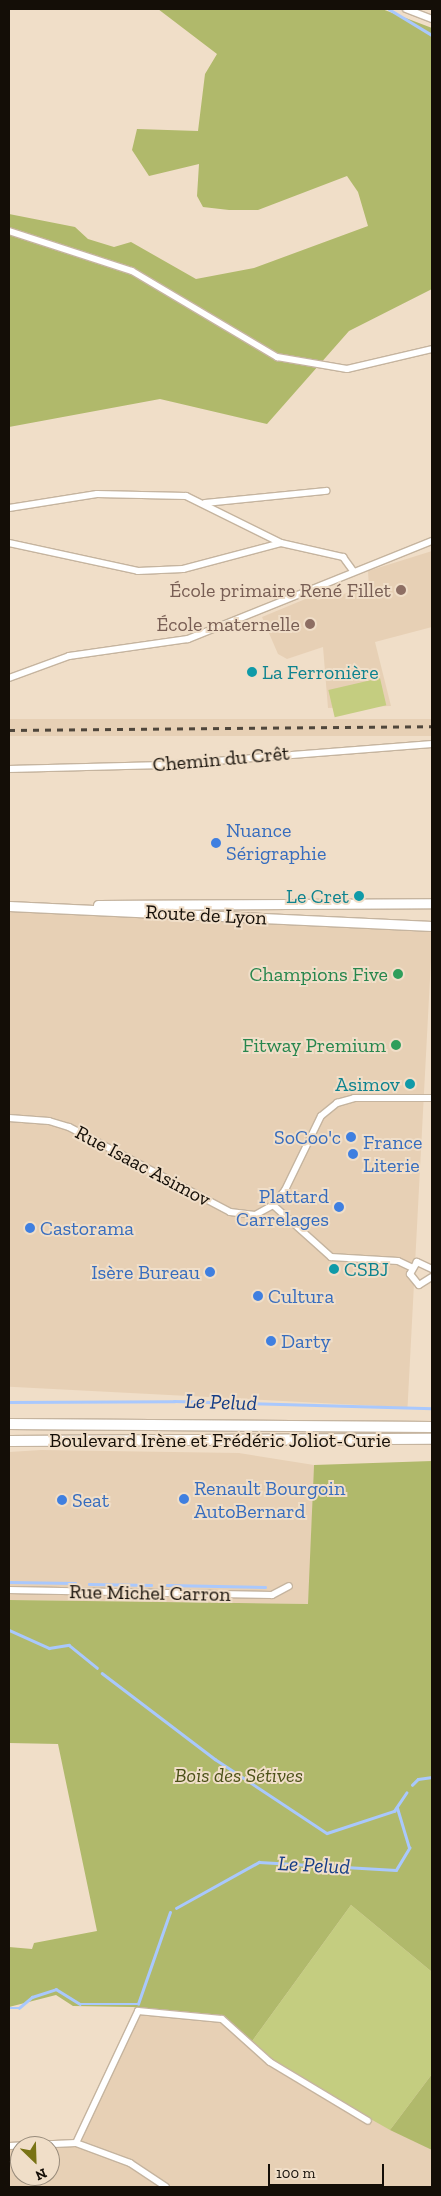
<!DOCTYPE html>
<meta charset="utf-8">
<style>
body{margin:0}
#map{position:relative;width:441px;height:2196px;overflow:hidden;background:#f0dec8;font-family:"Zilla Slab",serif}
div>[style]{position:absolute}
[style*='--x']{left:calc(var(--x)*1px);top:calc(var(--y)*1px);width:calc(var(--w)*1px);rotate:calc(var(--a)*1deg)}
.built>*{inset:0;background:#e7d0b5;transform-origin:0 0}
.green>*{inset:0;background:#c4cd80;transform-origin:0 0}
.forest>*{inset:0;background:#b0b96b}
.stream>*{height:2.5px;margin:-1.25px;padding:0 1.25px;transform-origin:1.25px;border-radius:1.25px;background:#a9c8fd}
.roads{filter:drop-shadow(1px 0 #c5b49f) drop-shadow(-1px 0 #c5b49f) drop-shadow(0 1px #c5b49f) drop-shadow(0 -1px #c5b49f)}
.street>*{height:6px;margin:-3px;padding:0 3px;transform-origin:3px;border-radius:3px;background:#fff}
.secondary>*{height:9px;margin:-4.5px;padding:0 4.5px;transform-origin:4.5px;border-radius:4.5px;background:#fff}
.primary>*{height:10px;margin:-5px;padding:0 5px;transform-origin:5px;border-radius:5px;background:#fff}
.rail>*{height:2.5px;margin-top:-1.25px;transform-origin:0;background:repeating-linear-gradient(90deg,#4f463b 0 6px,transparent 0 12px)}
.dots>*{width:14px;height:14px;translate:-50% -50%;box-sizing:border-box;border:2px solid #f0dec8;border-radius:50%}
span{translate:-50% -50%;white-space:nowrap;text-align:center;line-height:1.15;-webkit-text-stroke:4px #f0dec8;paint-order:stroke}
.education-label{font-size:20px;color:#785e54}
.right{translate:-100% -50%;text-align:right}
.culture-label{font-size:20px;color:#0d838f}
.left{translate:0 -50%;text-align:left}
.street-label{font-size:20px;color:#140e07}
.shop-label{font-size:20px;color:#366cbe}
.leisure-label{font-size:20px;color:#27864d}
.park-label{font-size:20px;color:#4c5118;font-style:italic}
.water-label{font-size:21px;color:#143c86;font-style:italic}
.frame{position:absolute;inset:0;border:10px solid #140e07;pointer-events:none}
.north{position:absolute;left:10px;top:2136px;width:50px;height:50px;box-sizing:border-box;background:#f0dec8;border:1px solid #988b7b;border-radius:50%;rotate:156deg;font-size:14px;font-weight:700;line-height:20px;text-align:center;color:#140e07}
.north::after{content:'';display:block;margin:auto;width:18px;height:22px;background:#797315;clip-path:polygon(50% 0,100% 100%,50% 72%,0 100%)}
.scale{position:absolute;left:268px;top:2164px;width:116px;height:22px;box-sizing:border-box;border:2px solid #140e07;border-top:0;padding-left:6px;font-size:15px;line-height:18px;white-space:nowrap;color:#140e07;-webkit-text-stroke:4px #f0dec8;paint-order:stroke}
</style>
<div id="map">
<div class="built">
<div style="clip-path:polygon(432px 551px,432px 627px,375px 642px,391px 706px,328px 708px,323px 647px,287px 659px,278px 654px,262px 617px,315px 595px,317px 600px,369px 588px,368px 571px)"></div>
<div style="left:432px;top:719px;width:17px;height:423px;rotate:90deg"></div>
<div style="left:9px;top:910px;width:424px;height:476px;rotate:3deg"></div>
<div style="clip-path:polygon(41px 1450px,239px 1453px,314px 1465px,309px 1604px,9px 1600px,9px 1452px)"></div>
<div style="clip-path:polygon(evenodd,138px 2011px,222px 2019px,270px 2062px,432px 2150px,432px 2187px,9px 2187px,9px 2146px,76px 2143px,138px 2011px,20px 2146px,50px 2146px,50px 2176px,20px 2176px,20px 2146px)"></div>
</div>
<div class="green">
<div style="left:380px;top:678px;width:28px;height:53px;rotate:77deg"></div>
<div style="clip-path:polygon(351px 1905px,432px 1972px,432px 2074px,390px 2130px,270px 2062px,250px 2044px)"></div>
</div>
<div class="forest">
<div style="clip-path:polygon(158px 9px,382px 9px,432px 28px,432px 289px,349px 331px,267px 424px,160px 399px,9px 427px,9px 214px,75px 227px,88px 239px,114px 247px,131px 242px,196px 279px,254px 268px,368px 226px,358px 192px,347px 176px,258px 210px,229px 210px,203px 207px,197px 196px,199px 164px,149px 176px,132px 150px,137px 129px,198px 131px,205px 74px,217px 54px)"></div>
<div style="clip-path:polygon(432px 1461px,432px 1972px,351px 1905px,250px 2044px,222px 2019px,133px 2007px,73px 2006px,56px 1995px,9px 2007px,9px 1947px,32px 1949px,34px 1943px,97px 1931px,58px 1744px,9px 1743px,9px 1600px,308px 1604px,314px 1465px)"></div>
<div style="clip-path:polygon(432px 2074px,432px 2150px,390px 2130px)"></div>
</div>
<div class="stream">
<div style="--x:389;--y:9;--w:50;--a:31.2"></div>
<div style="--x:9;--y:1402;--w:165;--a:-0.3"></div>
<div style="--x:174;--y:1401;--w:258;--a:1.6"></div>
<div style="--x:9;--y:1582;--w:66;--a:0.9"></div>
<div style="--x:89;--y:1584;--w:62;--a:0.9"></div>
<div style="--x:167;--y:1585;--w:98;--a:1.2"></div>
<div style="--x:9;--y:1630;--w:44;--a:24.2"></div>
<div style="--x:49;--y:1648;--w:20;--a:-9"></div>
<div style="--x:69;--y:1645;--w:36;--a:39"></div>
<div style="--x:102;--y:1673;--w:142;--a:37.3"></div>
<div style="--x:215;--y:1759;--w:134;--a:33.5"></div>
<div style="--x:327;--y:1833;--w:71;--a:-18.2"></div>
<div style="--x:394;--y:1811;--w:22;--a:-56"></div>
<div style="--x:412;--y:1785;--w:8;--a:-45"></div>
<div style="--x:418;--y:1779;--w:14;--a:-8"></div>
<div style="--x:176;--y:1908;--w:95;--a:-29"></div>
<div style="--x:259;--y:1862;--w:137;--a:3.3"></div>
<div style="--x:396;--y:1870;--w:26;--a:-59"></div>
<div style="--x:409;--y:1848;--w:42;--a:-106.7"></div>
<div style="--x:9;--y:2008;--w:10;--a:0"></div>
<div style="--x:19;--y:2008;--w:17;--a:-40"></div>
<div style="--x:32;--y:1997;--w:25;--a:-18"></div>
<div style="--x:56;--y:1989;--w:28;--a:32"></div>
<div style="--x:80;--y:2004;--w:58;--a:0"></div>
<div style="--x:138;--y:2004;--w:97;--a:-70.8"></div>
</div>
<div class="roads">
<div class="street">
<div style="--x:406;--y:9;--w:28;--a:21"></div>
<div style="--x:9;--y:231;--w:129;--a:18"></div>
<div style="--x:132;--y:271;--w:169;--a:30.7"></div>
<div style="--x:277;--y:357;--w:71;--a:9.7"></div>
<div style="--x:347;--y:369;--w:87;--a:-13.2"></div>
<div style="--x:205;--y:503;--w:122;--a:-5.7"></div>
<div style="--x:9;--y:508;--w:89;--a:-9"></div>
<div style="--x:97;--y:494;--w:89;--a:1.3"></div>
<div style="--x:186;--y:496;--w:106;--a:26.3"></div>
<div style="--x:281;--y:543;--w:64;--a:12.7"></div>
<div style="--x:343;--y:557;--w:17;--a:54"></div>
<div style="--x:9;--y:543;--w:132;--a:12.2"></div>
<div style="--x:138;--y:571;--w:45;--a:-2.5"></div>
<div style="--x:183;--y:569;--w:101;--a:-14.9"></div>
<div style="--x:9;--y:678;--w:64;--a:-20.1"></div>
<div style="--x:69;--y:656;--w:120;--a:-8.1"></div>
<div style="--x:188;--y:639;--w:263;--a:-21.9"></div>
<div style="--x:9;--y:769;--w:155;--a:-1.5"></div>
<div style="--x:164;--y:765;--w:269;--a:-4.5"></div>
<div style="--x:9;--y:1118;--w:40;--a:4.3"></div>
<div style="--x:49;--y:1121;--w:21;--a:17"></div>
<div style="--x:69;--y:1127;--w:182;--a:27.8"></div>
<div style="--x:230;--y:1212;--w:25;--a:7"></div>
<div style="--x:255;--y:1215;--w:21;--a:-29"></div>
<div style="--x:273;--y:1205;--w:19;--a:-51"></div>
<div style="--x:285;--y:1190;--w:82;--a:-64.1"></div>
<div style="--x:321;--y:1116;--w:21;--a:-39"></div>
<div style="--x:337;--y:1103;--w:18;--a:-16"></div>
<div style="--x:354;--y:1098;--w:78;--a:0"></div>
<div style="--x:273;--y:1205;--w:78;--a:41.9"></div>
<div style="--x:331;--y:1257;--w:67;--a:3.4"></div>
<div style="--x:398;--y:1261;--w:14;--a:25"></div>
<div style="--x:432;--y:1269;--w:17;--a:-155"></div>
<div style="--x:417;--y:1262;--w:14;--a:120"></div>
<div style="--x:410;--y:1274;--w:14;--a:51"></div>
<div style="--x:419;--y:1285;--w:15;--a:-32"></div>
<div style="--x:9;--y:1590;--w:263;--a:1.1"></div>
<div style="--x:272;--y:1595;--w:19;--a:-28"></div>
<div style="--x:76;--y:2143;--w:146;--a:-64.8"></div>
<div style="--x:138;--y:2011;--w:84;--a:5.4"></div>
<div style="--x:222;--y:2019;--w:64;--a:41.9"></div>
<div style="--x:270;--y:2062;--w:114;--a:31"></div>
<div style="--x:9;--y:2146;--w:67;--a:-2.6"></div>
<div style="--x:76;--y:2143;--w:58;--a:20.3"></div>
<div style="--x:130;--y:2163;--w:43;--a:33.7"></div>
</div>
<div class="secondary">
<div style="--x:98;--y:905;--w:334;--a:-0.3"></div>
<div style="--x:9;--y:906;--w:423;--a:2.7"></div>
</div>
<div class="primary">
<div style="--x:9;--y:1424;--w:423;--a:0.4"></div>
<div style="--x:9;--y:1441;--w:423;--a:-0.3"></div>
</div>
</div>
<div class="rail">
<div style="--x:9;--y:730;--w:423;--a:-0.5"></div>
</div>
<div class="dots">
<div style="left:401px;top:590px;background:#8d6e63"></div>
<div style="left:310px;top:624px;background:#8d6e63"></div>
<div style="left:252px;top:672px;background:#0f9aa8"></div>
<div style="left:216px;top:843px;background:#3f7fe0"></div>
<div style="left:359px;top:896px;background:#0f9aa8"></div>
<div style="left:398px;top:974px;background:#2e9e5b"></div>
<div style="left:396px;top:1045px;background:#2e9e5b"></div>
<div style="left:410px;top:1084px;background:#0f9aa8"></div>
<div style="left:351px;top:1137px;background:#3f7fe0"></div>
<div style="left:353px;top:1154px;background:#3f7fe0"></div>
<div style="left:339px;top:1207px;background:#3f7fe0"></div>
<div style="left:30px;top:1228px;background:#3f7fe0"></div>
<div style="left:334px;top:1269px;background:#0f9aa8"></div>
<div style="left:210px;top:1272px;background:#3f7fe0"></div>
<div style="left:258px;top:1296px;background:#3f7fe0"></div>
<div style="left:271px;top:1341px;background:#3f7fe0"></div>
<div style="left:184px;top:1499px;background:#3f7fe0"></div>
<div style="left:62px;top:1500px;background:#3f7fe0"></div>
</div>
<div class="education-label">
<span class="right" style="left:391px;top:590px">École primaire René Fillet</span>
<span class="right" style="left:300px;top:624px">École maternelle</span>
</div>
<div class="culture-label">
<span class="left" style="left:262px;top:672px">La Ferronière</span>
<span class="right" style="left:349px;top:896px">Le Cret</span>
<span class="right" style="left:400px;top:1084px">Asimov</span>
<span class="left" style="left:344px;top:1269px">CSBJ</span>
</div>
<div class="street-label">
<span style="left:221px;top:759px;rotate:-5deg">Chemin du Crêt</span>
<span style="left:206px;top:915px;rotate:3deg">Route de Lyon</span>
<span style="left:143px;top:1166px;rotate:28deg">Rue Isaac Asimov</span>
<span style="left:220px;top:1440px">Boulevard Irène et Frédéric Joliot-Curie</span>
<span style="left:150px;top:1593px;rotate:1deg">Rue Michel Carron</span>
</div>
<div class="shop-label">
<span class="left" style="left:226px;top:842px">Nuance<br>Sérigraphie</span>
<span class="right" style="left:341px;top:1137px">SoCoo'c</span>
<span class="left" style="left:363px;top:1154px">France<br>Literie</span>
<span class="right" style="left:329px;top:1208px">Plattard<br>Carrelages</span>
<span class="left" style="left:40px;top:1228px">Castorama</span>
<span class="right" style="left:200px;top:1272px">Isère Bureau</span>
<span class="left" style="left:268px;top:1296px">Cultura</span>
<span class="left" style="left:281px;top:1341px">Darty</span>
<span class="left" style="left:194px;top:1500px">Renault Bourgoin<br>AutoBernard</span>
<span class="left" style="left:72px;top:1500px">Seat</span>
</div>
<div class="leisure-label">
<span class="right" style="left:388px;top:974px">Champions Five</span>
<span class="right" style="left:386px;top:1045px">Fitway Premium</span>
</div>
<div class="park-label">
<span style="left:239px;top:1775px">Bois des Sétives</span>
</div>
<div class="water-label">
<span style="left:221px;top:1402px;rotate:2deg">Le Pelud</span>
<span style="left:314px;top:1865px;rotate:3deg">Le Pelud</span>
</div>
<div class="frame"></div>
<div class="north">N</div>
<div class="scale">100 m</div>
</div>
